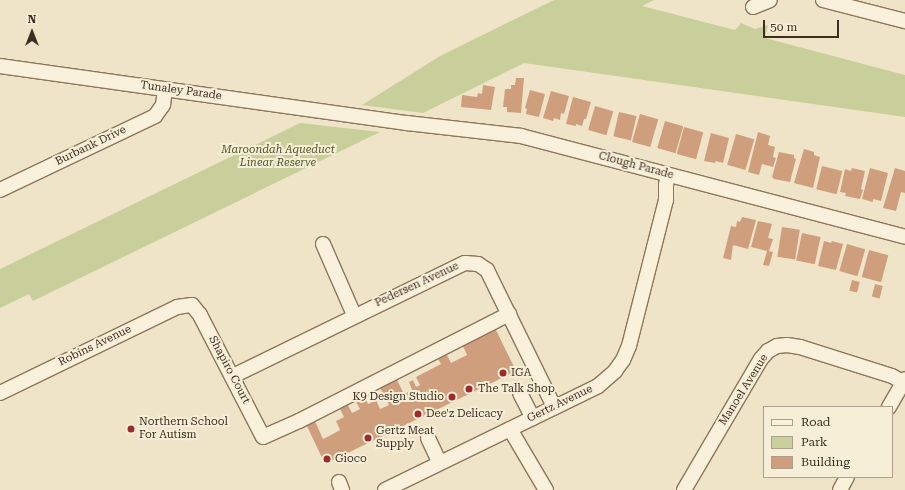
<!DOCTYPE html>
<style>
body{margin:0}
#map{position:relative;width:905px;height:490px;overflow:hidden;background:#f0e4c8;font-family:"Roboto Serif",serif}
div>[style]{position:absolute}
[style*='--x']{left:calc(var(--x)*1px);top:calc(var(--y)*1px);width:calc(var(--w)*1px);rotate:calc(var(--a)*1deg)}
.green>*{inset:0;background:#c9cf9b}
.building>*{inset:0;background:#cf9f7d;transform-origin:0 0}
.roads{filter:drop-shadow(1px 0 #8d765c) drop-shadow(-1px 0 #8d765c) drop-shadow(0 1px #8d765c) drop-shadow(0 -1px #8d765c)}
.minor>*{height:14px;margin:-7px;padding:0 7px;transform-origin:7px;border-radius:7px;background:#faf1dc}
.dots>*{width:11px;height:11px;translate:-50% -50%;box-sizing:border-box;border:2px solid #f7eed8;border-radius:50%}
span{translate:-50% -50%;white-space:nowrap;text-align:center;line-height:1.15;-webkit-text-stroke:4px #f7eed8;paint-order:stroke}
.street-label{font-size:11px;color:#3d2e20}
.park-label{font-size:11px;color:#4d5a26;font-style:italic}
.poi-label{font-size:11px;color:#3d2e20}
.left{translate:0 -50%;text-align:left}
.right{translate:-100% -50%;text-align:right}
.legend{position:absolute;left:763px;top:406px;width:130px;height:72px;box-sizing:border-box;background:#f7eed8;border:1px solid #ada18e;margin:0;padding:5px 7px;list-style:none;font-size:12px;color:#3d2e20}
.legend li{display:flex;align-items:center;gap:8px;height:20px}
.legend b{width:20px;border:1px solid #ada18e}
.north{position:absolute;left:12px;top:12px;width:40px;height:40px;-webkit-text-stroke:3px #f7eed8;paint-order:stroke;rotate:0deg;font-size:11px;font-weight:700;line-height:16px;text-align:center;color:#3d2e20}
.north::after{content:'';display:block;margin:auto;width:14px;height:18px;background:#3d2e20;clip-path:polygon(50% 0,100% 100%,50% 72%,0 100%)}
.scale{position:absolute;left:763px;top:20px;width:76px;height:18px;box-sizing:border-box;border:2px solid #3d2e20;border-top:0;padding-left:5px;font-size:12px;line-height:14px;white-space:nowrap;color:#3d2e20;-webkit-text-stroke:3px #f7eed8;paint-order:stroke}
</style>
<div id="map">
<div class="green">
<div style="clip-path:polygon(554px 0,654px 0,642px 6px,735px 30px,741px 23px,755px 29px,768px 25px,765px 38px,905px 75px,905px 117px,524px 63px,423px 113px,362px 105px,440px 56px)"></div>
<div style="clip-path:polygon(300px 123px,380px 132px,33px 301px,29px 294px,0 308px,0 269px)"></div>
</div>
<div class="building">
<div style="clip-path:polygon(516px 78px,524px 78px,521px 113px,507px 112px,507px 107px,503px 107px,505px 89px,511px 89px,511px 85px,515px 85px)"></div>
<div style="clip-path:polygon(483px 85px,495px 87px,491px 110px,461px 107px,462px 95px,477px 97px,478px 93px,482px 94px)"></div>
<div style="clip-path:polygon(530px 90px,545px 94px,539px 117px,526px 114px,527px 109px,525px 108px)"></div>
<div style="clip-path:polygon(551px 91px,569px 96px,564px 114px,561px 113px,560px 120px,554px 118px,553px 121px,543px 118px)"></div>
<div style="clip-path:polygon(573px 97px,591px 102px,586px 119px,584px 119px,582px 126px,576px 124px,576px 126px,566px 124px)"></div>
<div style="left:595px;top:106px;width:19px;height:25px;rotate:16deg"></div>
<div style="left:619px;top:112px;width:18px;height:25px;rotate:13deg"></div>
<div style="left:640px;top:114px;width:19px;height:29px;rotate:16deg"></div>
<div style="left:665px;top:121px;width:19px;height:28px;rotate:16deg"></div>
<div style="left:684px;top:127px;width:20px;height:28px;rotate:15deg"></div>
<div style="clip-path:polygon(758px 132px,770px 136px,768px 145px,775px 147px,773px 157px,776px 158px,773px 167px,762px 164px,759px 175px,748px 172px)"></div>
<div style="clip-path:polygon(711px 133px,729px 138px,723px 163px,716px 161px,715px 163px,704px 161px)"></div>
<div style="left:736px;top:134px;width:19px;height:32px;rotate:16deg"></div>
<div style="clip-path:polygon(804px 149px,814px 152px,814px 155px,820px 157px,813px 188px,794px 183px)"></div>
<div style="clip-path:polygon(779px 152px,794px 155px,794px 158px,796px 159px,790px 182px,774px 179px,772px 177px)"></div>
<div style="left:822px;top:166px;width:21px;height:24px;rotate:14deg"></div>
<div style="clip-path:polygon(852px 168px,865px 171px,861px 189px,863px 190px,860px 199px,845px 196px,846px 193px,840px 192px,845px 169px,851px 171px)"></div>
<div style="clip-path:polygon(870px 168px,888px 173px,881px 201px,873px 199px,873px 202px,862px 199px)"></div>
<div style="clip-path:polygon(895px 168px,905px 171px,905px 193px,901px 192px,896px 211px,883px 208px)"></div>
<div style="clip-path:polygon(742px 217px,756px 220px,748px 249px,733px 245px,731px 260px,723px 258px,731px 226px,736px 227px,737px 221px,740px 222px)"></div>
<div style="clip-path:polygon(758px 221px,772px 224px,768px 238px,773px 239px,769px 251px,773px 252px,769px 266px,763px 265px,767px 251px,751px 247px)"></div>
<div style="left:782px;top:227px;width:18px;height:30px;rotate:9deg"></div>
<div style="left:802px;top:233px;width:19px;height:28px;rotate:12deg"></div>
<div style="clip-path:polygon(824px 241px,831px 243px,832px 241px,843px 244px,836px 270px,818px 266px)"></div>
<div style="left:847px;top:244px;width:19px;height:28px;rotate:16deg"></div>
<div style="left:869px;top:250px;width:20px;height:28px;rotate:15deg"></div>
<div style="left:852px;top:280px;width:8px;height:11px;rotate:14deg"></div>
<div style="left:875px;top:284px;width:8px;height:13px;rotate:14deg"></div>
<div style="clip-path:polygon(496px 330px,516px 371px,325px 464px,305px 422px,313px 417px,323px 439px,331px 435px,340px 430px,336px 421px,344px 417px,340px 409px,348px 405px,352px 413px,360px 409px,354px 398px,363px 394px,368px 404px,376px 400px,380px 409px,389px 405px,379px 386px,396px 378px,404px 394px,412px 390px,409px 382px,413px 380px,416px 387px,420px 385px,416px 377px,441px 364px,437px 357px,446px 353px,451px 363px,467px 355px,463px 346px)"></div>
</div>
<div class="roads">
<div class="minor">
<div style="--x:823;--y:0;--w:85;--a:14.4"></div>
<div style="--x:753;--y:7;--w:18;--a:-22"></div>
<div style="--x:0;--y:66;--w:411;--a:8"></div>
<div style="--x:407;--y:123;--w:115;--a:6.5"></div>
<div style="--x:521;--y:136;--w:397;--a:14.7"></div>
<div style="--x:0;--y:190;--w:172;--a:-25.5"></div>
<div style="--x:155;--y:116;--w:14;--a:-54"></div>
<div style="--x:163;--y:105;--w:16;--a:-83"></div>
<div style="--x:323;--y:244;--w:77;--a:66.4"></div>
<div style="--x:233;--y:376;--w:258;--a:-26"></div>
<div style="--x:465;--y:263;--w:13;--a:4"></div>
<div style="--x:478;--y:264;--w:11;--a:34"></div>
<div style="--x:487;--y:270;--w:153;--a:63.9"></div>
<div style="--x:0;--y:393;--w:197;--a:-25.9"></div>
<div style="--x:177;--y:307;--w:15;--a:-8"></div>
<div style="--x:192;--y:305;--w:13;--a:51"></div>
<div style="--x:200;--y:315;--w:137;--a:62.7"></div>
<div style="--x:263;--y:437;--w:39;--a:-24"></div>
<div style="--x:299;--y:421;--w:236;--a:-27"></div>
<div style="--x:520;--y:393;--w:28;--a:63"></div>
<div style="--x:889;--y:407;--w:32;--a:-60"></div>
<div style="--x:510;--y:429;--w:71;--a:59.5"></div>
<div style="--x:428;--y:438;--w:26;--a:65"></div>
<div style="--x:339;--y:482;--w:9;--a:69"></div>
<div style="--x:385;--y:490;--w:237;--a:-26"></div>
<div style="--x:598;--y:386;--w:23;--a:-41"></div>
<div style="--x:615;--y:371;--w:14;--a:-54"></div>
<div style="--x:623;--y:360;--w:15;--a:-67"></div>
<div style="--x:629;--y:346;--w:151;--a:-75.8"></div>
<div style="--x:666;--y:200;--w:15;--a:-90"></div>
<div style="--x:666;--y:185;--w:10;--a:-79"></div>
<div style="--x:684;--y:490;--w:152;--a:-59.6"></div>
<div style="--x:761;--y:359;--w:11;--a:-49"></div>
<div style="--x:768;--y:351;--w:10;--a:-29"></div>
<div style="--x:777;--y:346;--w:10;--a:-6"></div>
<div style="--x:787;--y:345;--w:13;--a:9"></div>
<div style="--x:800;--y:347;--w:96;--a:17.5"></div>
<div style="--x:892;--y:376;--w:13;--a:29"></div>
<div style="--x:840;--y:490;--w:15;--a:-62"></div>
</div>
</div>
<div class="dots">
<div style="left:503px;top:373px;background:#9e2a2b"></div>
<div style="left:469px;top:389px;background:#9e2a2b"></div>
<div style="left:452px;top:397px;background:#9e2a2b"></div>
<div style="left:418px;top:414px;background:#9e2a2b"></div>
<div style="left:131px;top:429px;background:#9e2a2b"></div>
<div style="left:368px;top:438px;background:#9e2a2b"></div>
<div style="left:327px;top:459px;background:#9e2a2b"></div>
</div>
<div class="street-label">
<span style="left:181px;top:91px;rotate:8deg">Tunaley Parade</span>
<span style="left:91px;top:146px;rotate:-26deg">Burbank Drive</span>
<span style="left:636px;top:166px;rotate:15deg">Clough Parade</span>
<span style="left:417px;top:285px;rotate:-25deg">Pedersen Avenue</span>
<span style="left:95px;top:346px;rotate:-26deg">Robins Avenue</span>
<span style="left:229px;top:370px;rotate:62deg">Shapiro Court</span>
<span style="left:744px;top:390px;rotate:-58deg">Manoel Avenue</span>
<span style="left:560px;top:404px;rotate:-26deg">Gertz Avenue</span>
</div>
<div class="park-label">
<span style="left:278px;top:157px">Maroondah Aqueduct<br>Linear Reserve</span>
</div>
<div class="poi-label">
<span class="left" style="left:511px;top:373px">IGA</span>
<span class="left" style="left:478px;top:389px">The Talk Shop</span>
<span class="right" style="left:444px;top:397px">K9 Design Studio</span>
<span class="left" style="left:426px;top:414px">Dee'z Delicacy</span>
<span class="left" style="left:139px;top:429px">Northern School<br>For Autism</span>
<span class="left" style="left:376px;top:438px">Gertz Meat<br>Supply</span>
<span class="left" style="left:335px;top:459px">Gioco</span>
</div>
<ul class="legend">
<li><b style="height:5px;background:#faf1dc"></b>Road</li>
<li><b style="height:11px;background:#c9cf9b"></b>Park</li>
<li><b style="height:11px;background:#cf9f7d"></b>Building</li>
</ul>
<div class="north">N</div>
<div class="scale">50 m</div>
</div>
